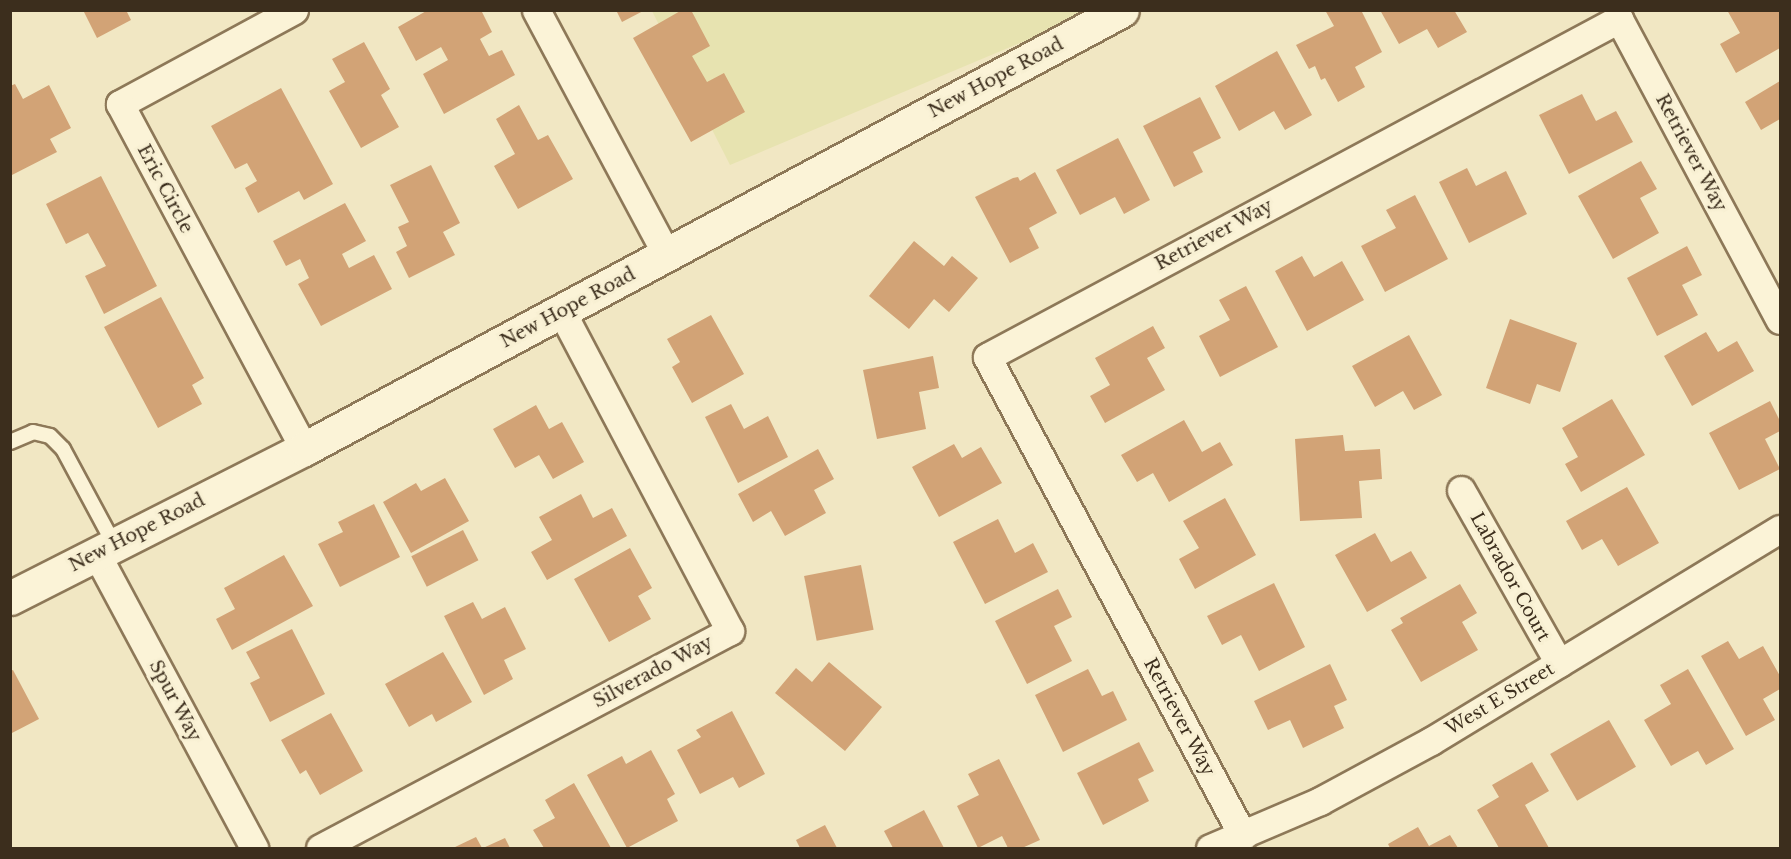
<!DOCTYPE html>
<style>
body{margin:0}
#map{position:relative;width:1791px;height:859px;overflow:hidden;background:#f1e7c3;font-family:"Libre Baskerville",serif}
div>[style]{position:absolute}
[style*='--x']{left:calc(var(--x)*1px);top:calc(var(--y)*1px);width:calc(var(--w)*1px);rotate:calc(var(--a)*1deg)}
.farmland>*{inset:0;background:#e7e3b0}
.building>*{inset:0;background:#d2a376;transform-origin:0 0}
.roads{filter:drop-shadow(2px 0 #8d7858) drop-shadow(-2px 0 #8d7858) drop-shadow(0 2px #8d7858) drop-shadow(0 -2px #8d7858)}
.lane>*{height:14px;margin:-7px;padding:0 7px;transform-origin:7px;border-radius:7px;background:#fbf3d7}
.street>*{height:27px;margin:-13.5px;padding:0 13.5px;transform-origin:13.5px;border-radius:13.5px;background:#fbf3d7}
.secondary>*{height:33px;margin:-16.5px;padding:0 16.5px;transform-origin:16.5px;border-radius:16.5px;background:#fbf3d7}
span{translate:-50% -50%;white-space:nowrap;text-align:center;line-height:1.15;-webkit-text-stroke:6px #f8f0d3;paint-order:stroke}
.street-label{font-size:18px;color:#3c2e1d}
.frame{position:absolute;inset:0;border:12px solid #3c2e1d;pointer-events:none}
</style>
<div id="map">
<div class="farmland">
<div style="clip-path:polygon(652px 11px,1096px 11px,730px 165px)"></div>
</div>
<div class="building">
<div style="clip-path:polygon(83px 10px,126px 10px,131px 20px,97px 38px)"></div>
<div style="clip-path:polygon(428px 10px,481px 10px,492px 32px,480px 39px,489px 56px,502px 50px,515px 75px,444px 114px,423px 74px,448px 60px,441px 47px,416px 61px,398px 27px)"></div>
<div style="clip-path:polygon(616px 10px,645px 10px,622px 22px)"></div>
<div style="clip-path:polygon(682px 10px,691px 10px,710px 46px,692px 56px,707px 82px,724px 73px,745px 112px,691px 142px,633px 38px)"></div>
<div style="clip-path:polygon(1325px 10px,1361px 10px,1382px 52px,1355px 67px,1365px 87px,1338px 102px,1325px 78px,1321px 80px,1315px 66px,1309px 69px,1296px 45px,1334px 26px)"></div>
<div style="clip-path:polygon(1380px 10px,1454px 10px,1467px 32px,1438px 48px,1427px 29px,1399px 44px)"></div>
<div style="clip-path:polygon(1727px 10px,1780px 10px,1780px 48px,1736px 73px,1720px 44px,1740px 33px)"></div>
<div style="clip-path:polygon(364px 42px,390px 89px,381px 95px,399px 127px,361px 148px,329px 91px,345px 82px,332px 59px)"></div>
<div style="clip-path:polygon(1277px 51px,1312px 115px,1285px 130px,1274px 111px,1239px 131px,1215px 86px)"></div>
<div style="clip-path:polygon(1780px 81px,1780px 119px,1761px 130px,1745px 102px)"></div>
<div style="clip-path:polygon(15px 84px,23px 99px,49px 85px,71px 128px,50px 139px,57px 152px,10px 176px,10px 86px)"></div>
<div style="clip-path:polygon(281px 88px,333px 184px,304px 200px,299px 191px,258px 213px,245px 188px,257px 181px,247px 163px,235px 169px,211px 126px)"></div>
<div style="clip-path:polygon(1582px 94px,1596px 121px,1616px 111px,1633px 142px,1569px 174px,1539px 115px)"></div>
<div style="clip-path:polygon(1200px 97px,1221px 138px,1193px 152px,1203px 172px,1174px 187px,1143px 126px)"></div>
<div style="clip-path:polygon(519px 105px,538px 140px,548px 135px,573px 179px,518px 209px,494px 166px,515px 154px,496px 119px)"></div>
<div style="clip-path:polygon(1118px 138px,1150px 200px,1124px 214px,1115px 197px,1080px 215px,1056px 170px)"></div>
<div style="clip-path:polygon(1641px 161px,1657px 189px,1640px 198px,1659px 233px,1613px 259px,1578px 196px)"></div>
<div style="clip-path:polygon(431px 165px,460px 223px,443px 232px,455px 255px,409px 278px,396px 252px,407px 246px,398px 227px,409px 222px,390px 185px)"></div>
<div style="clip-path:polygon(1467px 168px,1476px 186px,1506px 171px,1527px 214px,1469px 243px,1439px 182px)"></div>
<div style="clip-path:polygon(1035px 172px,1057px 213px,1029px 228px,1039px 248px,1010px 263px,975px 197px,1013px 178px,1018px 177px,1020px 181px)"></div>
<div style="clip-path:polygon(101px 176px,157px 286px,104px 314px,85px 276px,106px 266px,88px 233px,66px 244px,46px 204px)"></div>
<div style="clip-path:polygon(1415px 195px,1448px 259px,1385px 292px,1361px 246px,1396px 228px,1386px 210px)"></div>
<div style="clip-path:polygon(345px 203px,366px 241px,342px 254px,349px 268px,374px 255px,392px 289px,321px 326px,298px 284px,309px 278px,300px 259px,286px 266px,273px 241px)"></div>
<div style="clip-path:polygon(914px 241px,944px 266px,952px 256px,978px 278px,949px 312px,934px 299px,909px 329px,869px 296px)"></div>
<div style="clip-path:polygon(1687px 246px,1702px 275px,1682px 285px,1698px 315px,1657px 336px,1627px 278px)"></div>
<div style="clip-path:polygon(1302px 256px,1314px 277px,1342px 261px,1364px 300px,1307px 331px,1275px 271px)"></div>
<div style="clip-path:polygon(1246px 286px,1278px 347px,1220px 377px,1199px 336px,1230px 320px,1219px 300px)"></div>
<div style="clip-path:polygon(161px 297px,204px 378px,192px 385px,202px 404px,158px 428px,104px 327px)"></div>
<div style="clip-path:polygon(711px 315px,744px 374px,692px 403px,672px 367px,680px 362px,667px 339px)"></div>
<div style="clip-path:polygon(1510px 319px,1577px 343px,1560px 392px,1537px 384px,1530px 404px,1486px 388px)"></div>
<div style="clip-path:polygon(1153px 326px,1165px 348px,1147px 358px,1165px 390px,1105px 423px,1090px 396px,1110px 385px,1095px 358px)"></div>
<div style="clip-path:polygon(1706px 332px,1718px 352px,1737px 341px,1754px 371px,1692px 406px,1664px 356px)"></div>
<div style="clip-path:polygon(1409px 335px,1442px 395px,1414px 410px,1403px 391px,1375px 407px,1352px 366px)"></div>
<div style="clip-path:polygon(933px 356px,939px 388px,919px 392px,926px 429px,877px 439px,863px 370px)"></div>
<div style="clip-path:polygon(1612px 399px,1645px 455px,1581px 492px,1565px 464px,1578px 457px,1562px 428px)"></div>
<div style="clip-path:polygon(1770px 401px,1780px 421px,1780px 431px,1765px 439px,1780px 469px,1739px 490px,1709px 433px)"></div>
<div style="clip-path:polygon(731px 404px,744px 429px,768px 416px,788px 457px,738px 483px,705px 417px)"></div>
<div style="clip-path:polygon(536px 405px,549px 429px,562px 422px,584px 462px,553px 479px,539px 455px,515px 468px,493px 429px)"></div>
<div style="clip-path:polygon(1184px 420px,1202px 452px,1220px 442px,1233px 465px,1169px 502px,1153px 473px,1137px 482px,1121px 455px)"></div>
<div style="clip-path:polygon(1343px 435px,1345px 451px,1380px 449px,1382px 479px,1359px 481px,1362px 518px,1300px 521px,1295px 439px)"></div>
<div style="clip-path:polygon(954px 444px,962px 458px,981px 447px,1002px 483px,939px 517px,912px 467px)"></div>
<div style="clip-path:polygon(818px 449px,834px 479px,814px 490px,826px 513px,785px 536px,771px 511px,753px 522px,738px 494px)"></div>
<div style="clip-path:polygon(445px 478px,469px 521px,411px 553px,383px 502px,416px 483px,421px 491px)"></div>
<div style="clip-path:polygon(1627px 487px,1659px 543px,1618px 566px,1602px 539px,1582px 550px,1566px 521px)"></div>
<div style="clip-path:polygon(581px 494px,593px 518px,612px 508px,627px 536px,547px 580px,531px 552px,552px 540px,539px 517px)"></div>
<div style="clip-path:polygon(1225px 498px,1256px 555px,1195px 589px,1179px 559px,1199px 548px,1183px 521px)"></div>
<div style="clip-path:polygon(374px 504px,400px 557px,340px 587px,318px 544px,343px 532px,338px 522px)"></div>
<div style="clip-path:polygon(998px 519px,1015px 553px,1033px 543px,1048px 572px,985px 604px,953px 542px)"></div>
<div style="left:463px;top:530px;width:34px;height:58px;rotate:63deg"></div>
<div style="clip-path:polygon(1375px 533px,1391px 562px,1411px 551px,1427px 578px,1367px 612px,1335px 555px)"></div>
<div style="clip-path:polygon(630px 548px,652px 588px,638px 596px,651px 619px,609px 642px,574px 579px)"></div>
<div style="clip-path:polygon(284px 555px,313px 606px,232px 650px,216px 619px,235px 609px,224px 588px)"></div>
<div style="left:861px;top:565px;width:66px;height:58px;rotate:79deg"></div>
<div style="clip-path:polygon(1274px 583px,1305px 647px,1259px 671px,1241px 635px,1222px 645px,1207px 616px)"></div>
<div style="clip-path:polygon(1460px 584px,1477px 613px,1462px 622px,1478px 650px,1421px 682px,1391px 630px,1403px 623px,1400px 618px)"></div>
<div style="clip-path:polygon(1058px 589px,1072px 617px,1054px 626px,1072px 661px,1027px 684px,995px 621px)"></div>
<div style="clip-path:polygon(473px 602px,482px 619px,505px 607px,526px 649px,504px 660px,513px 679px,484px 695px,444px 616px)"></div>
<div style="clip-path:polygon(292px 629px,325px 694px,270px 722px,250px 683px,260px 678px,246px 652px)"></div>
<div style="clip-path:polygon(1728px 641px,1739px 659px,1763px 646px,1780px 676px,1780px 689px,1763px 699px,1775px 720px,1746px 736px,1701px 656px)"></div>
<div style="clip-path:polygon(443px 652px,472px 702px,436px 722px,432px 714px,409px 727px,385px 684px)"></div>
<div style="clip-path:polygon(829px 662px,882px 707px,845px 751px,775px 693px,796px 668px,812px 682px)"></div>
<div style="clip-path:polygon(1330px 664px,1347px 700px,1334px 706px,1344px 728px,1303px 748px,1290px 720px,1268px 730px,1254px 701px)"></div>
<div style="clip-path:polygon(1088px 669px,1102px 696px,1113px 691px,1127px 720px,1063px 752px,1035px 695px)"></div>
<div style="clip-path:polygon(1688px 669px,1734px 749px,1706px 765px,1698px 751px,1671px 766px,1644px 720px,1671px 704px,1660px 685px)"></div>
<div style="clip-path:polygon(13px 670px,39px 719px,10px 734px,10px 671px)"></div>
<div style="clip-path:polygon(732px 711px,765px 774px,739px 788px,733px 777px,700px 794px,677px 750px,701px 737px,696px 730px)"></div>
<div style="clip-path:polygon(331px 713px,363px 771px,320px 795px,306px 770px,300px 774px,281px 740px)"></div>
<div style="left:1609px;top:720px;width:54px;height:68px;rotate:60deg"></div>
<div style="clip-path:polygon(1139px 742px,1154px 771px,1138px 779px,1149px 801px,1103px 825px,1077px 773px)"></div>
<div style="clip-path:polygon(651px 750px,675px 794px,667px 799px,678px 821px,627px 848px,587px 775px,622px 756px,626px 764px)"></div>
<div style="clip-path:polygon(999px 759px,1040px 840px,1022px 848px,1008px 848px,1002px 836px,978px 848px,957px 806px,979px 795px,968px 774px)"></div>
<div style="clip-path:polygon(1532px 762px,1549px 791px,1525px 805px,1549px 848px,1499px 848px,1477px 810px,1499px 797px,1492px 785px)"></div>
<div style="clip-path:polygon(574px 783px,611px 848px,544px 848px,533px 830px,555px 818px,545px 800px)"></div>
<div style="clip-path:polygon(924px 810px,944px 848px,893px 848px,884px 831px)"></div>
<div style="clip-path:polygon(825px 825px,837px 848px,800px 848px,796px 840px)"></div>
<div style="clip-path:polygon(1418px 827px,1429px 846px,1450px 835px,1458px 848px,1390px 848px,1388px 844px)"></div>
<div style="clip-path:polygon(476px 837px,482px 848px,453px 848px)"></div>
<div style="clip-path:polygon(505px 838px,510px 848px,483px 848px)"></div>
</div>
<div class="roads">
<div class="lane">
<div style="--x:10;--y:442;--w:25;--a:-23"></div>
<div style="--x:33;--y:432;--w:17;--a:13"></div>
<div style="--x:50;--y:436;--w:18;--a:45"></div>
<div style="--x:63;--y:449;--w:108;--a:61.8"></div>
</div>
<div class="street">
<div style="--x:294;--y:10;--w:198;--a:151.6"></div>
<div style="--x:120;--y:104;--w:391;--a:61.9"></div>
<div style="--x:536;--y:10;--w:278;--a:61.9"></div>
<div style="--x:1461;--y:490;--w:199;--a:60.5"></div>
<div style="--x:96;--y:553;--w:335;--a:61.8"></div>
<div style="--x:1243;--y:836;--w:543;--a:-118.12"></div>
<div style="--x:987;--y:357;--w:717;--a:-28.14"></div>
<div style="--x:1619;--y:19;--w:341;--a:61.9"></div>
<div style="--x:320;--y:848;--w:464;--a:-27.9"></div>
<div style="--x:730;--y:631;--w:362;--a:-117.8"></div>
<div style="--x:1210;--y:848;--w:120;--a:-23.1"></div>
<div style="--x:1320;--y:801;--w:126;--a:-28.4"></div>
<div style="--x:1431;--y:741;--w:408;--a:-31.3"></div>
</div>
<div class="secondary">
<div style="--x:10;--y:598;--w:330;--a:-26.9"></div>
<div style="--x:304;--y:449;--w:928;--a:-28.22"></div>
</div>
</div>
<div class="street-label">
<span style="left:996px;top:78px;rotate:-28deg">New Hope Road</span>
<span style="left:1691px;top:153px;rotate:62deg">Retriever Way</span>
<span style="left:165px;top:189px;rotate:62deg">Eric Circle</span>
<span style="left:1214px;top:235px;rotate:-28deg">Retriever Way</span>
<span style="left:568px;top:308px;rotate:-28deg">New Hope Road</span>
<span style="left:137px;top:533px;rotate:-27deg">New Hope Road</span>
<span style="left:1510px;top:577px;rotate:61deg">Labrador Court</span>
<span style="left:653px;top:672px;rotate:-28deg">Silverado Way</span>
<span style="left:1500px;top:699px;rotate:-31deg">West E Street</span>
<span style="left:175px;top:701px;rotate:62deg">Spur Way</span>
<span style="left:1179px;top:717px;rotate:62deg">Retriever Way</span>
</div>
<div class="frame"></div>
</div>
